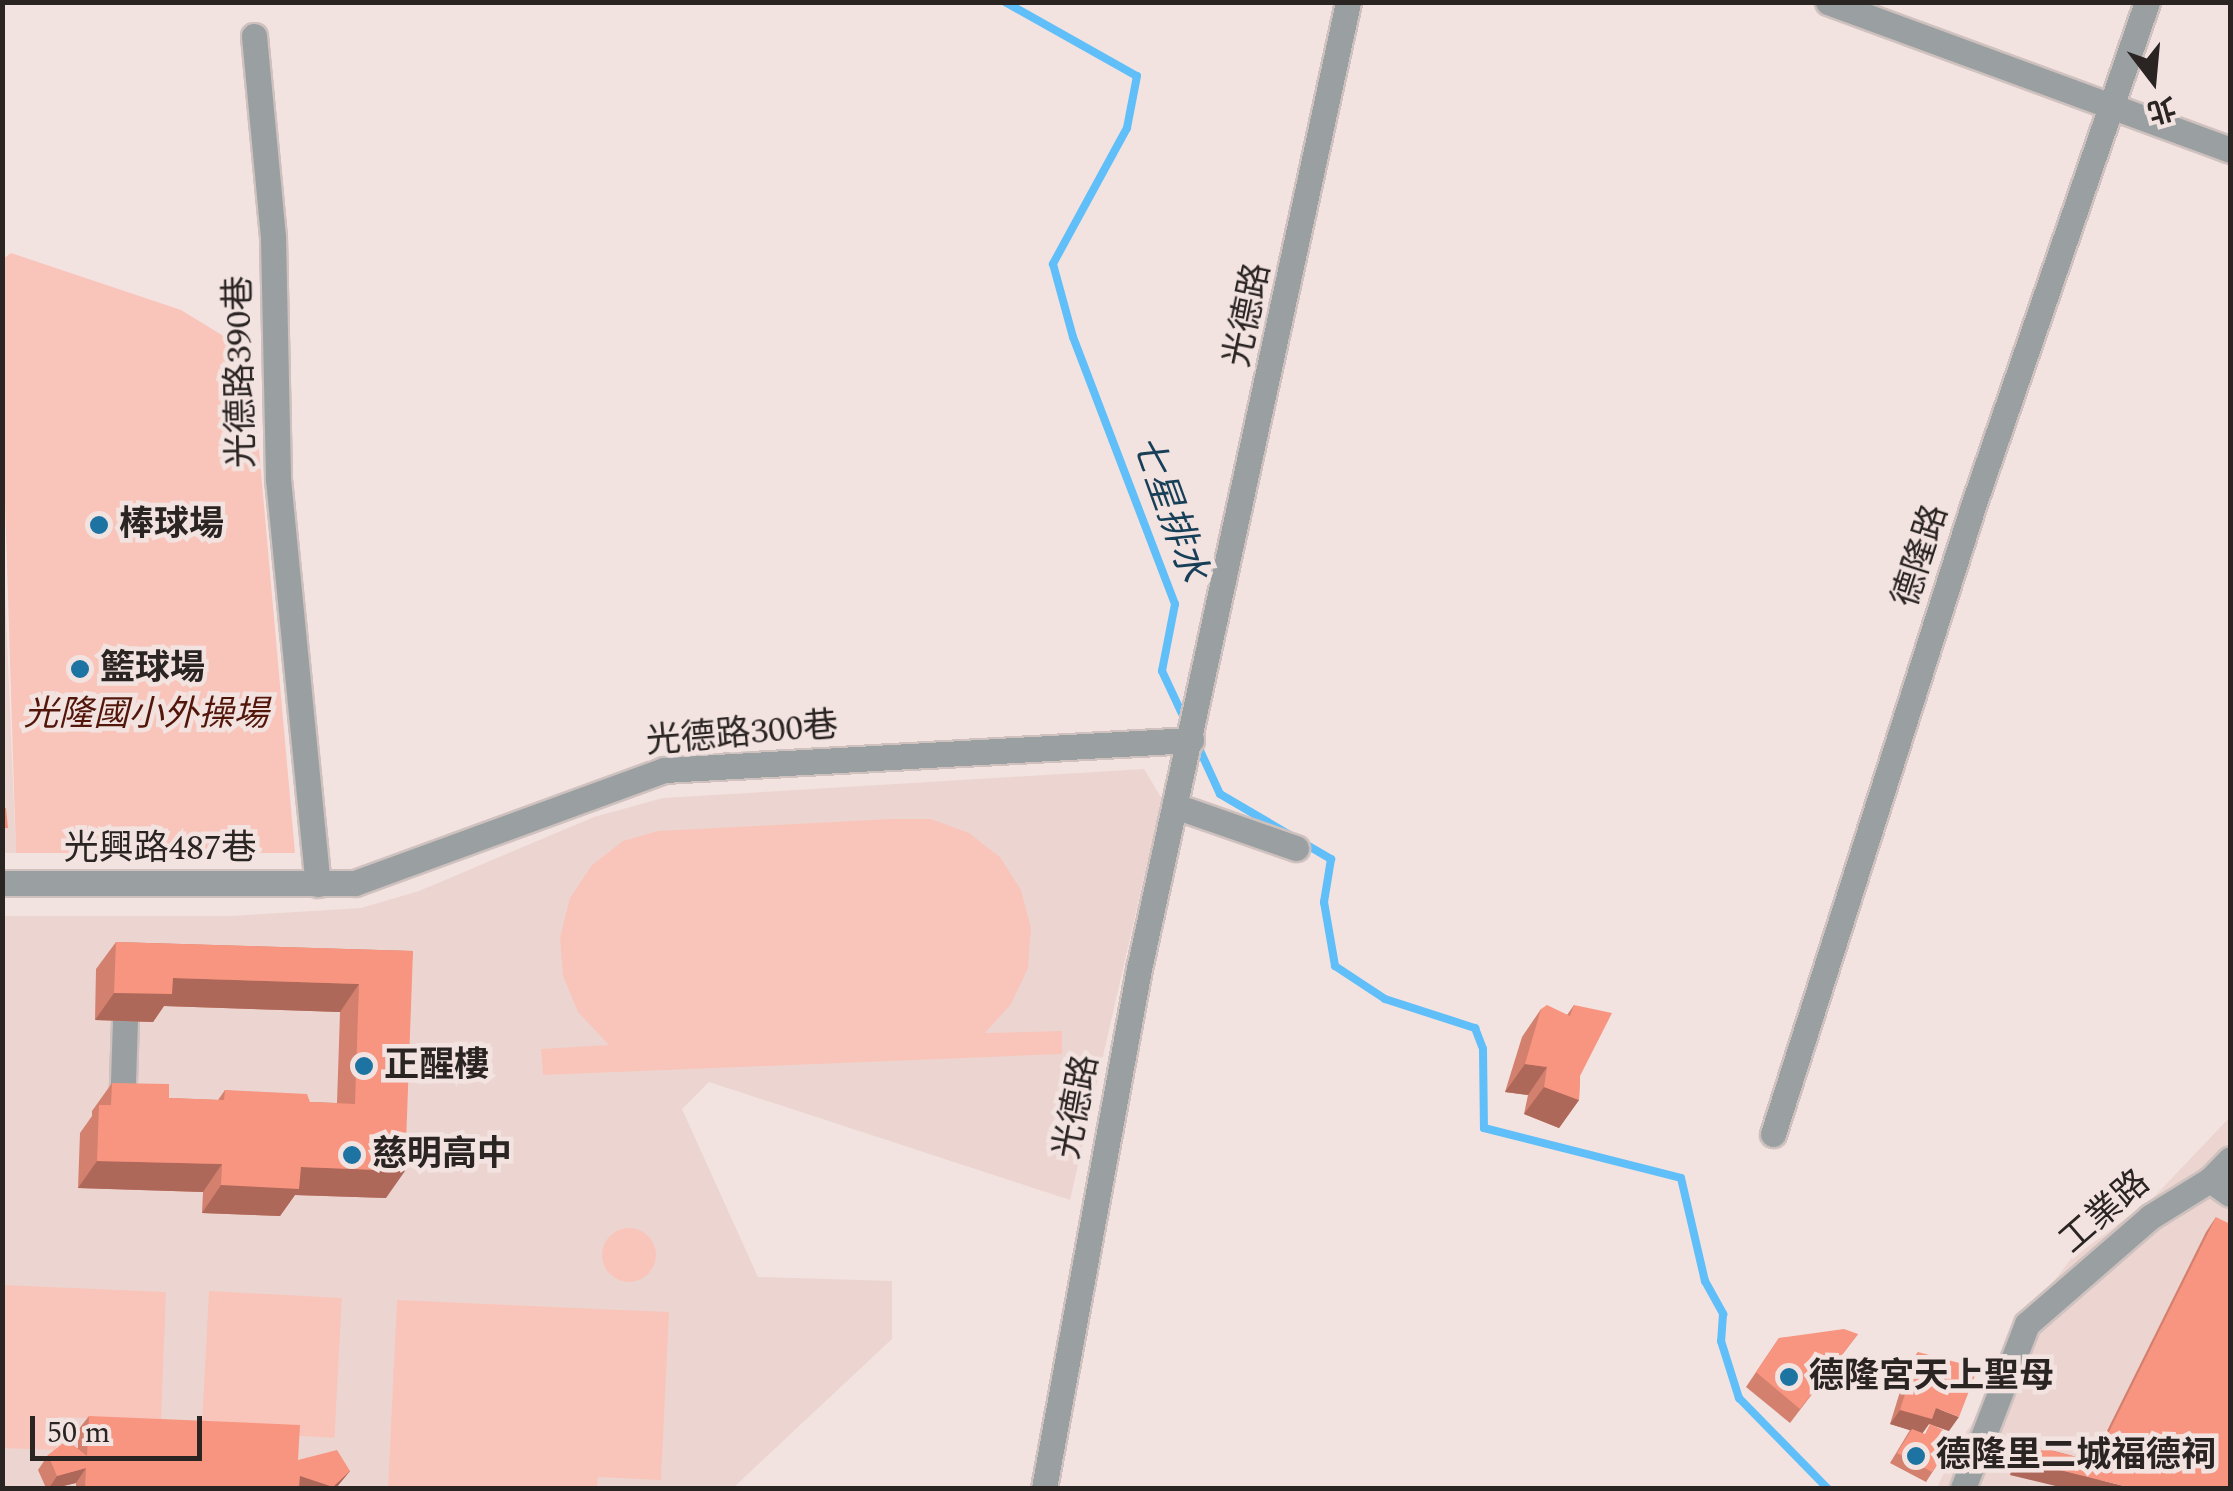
<!DOCTYPE html>
<meta charset="utf-8">
<style>
body{margin:0}
#map{position:relative;width:2233px;height:1491px;overflow:hidden;background:#f2e3e0;font-family:Spectral,"Noto Sans TC",serif}
div>[style]{position:absolute}
[style*='--x']{left:calc(var(--x)*1px);top:calc(var(--y)*1px);width:calc(var(--w)*1px);rotate:calc(var(--a)*1deg)}
.built>*{inset:0;background:#ecd5d0}
.green>*{inset:0;background:#f9c5ba;transform-origin:0 0}
.round{border-radius:50%}
.stream>*{height:8px;margin:-4px;padding:0 4px;transform-origin:4px;border-radius:4px;background:#60bef9}
.roads{filter:drop-shadow(2px 0 #cec1be) drop-shadow(-2px 0 #cec1be) drop-shadow(0 2px #cec1be) drop-shadow(0 -2px #cec1be)}
.minor>*{height:25px;margin:-12.5px;padding:0 12.5px;transform-origin:12.5px;border-radius:12.5px;background:#9a9fa2}
.wall>*{inset:0;background:#d4806e}
.shaded-wall>*{inset:0;background:#ad685a}
.building>*{inset:0;background:#f79580}
.dots>*{width:28px;height:28px;translate:-50% -50%;box-sizing:border-box;border:5px solid #f2e3e0;border-radius:50%}
span{translate:-50% -50%;white-space:nowrap;text-align:center;line-height:1.15;-webkit-text-stroke:9px #f2e3e0;paint-order:stroke}
.street-label{font-size:35px;color:#2a2423}
.poi-label{font-size:35px;color:#2a2423;font-weight:700}
.left{translate:0 -50%;text-align:left}
.park-label{font-size:35px;color:#52160b;font-style:italic}
.water-label{font-size:38px;color:#173f57;font-style:italic}
.frame{position:absolute;inset:0;border:5px solid #2a2423;pointer-events:none}
.north{position:absolute;left:2103px;top:30px;width:100px;height:100px;-webkit-text-stroke:8px #f2e3e0;paint-order:stroke;rotate:164deg;font-size:28px;font-weight:700;line-height:40px;text-align:center;color:#2a2423}
.north::after{content:'';display:block;margin:auto;width:35px;height:45px;background:#2a2423;clip-path:polygon(50% 0,100% 100%,50% 72%,0 100%)}
.scale{position:absolute;left:30px;top:1416px;width:172px;height:45px;box-sizing:border-box;border:5px solid #2a2423;border-top:0;padding-left:12px;font-size:30px;line-height:35px;white-space:nowrap;color:#2a2423;-webkit-text-stroke:8px #f2e3e0;paint-order:stroke}
</style>
<div id="map">
<div class="built">
<div style="clip-path:polygon(2px 407px,4px 568px,16px 853px,2px 853px)"></div>
<div style="clip-path:polygon(1144px 769px,1162px 799px,1070px 1200px,709px 1082px,682px 1109px,758px 1277px,892px 1281px,892px 1339px,733px 1488px,3px 1488px,3px 916px,231px 916px,361px 908px,419px 891px,594px 817px,663px 798px)"></div>
<div style="clip-path:polygon(2230px 1117px,2230px 1488px,1937px 1488px,1959px 1440px,2002px 1388px,2046px 1291px,2071px 1259px,2152px 1199px)"></div>
</div>
<div class="green">
<div style="clip-path:polygon(11px 253px,181px 310px,230px 340px,257px 427px,295px 853px,16px 853px,2px 406px,3px 259px)"></div>
<div style="clip-path:polygon(891px 819px,931px 819px,969px 833px,1000px 857px,1021px 890px,1031px 928px,1028px 968px,1011px 1004px,985px 1033px,1062px 1031px,1062px 1054px,543px 1075px,541px 1049px,609px 1045px,578px 1012px,563px 976px,560px 937px,570px 898px,592px 865px,623px 841px,658px 831px)"></div>
<div class="round" style="left:602px;top:1228px;width:54px;height:54px"></div>
<div style="clip-path:polygon(3px 1285px,166px 1292px,161px 1421px,58px 1417px,56px 1450px,3px 1448px)"></div>
<div style="left:209px;top:1291px;width:133px;height:140px;rotate:3deg"></div>
<div style="clip-path:polygon(397px 1300px,669px 1312px,661px 1480px,598px 1477px,597px 1488px,388px 1488px)"></div>
</div>
<div class="stream">
<div style="--x:1005;--y:2;--w:151;--a:29.3"></div>
<div style="--x:1137;--y:76;--w:53;--a:100.9"></div>
<div style="--x:1127;--y:128;--w:155;--a:118.6"></div>
<div style="--x:1053;--y:264;--w:76;--a:74.7"></div>
<div style="--x:1073;--y:337;--w:286;--a:69.1"></div>
<div style="--x:1175;--y:604;--w:68;--a:101"></div>
<div style="--x:1162;--y:671;--w:52;--a:64.9"></div>
<div style="--x:1197;--y:744;--w:55;--a:65.3"></div>
<div style="--x:1220;--y:794;--w:129;--a:30.4"></div>
<div style="--x:1331;--y:859;--w:44;--a:99.2"></div>
<div style="--x:1324;--y:902;--w:65;--a:80.2"></div>
<div style="--x:1335;--y:966;--w:60;--a:33.4"></div>
<div style="--x:1385;--y:999;--w:95;--a:17.9"></div>
<div style="--x:1475;--y:1028;--w:22;--a:69"></div>
<div style="--x:1483;--y:1049;--w:79;--a:89.3"></div>
<div style="--x:1484;--y:1128;--w:203;--a:14.2"></div>
<div style="--x:1681;--y:1178;--w:106;--a:76.9"></div>
<div style="--x:1705;--y:1281;--w:38;--a:61"></div>
<div style="--x:1723;--y:1314;--w:27;--a:94"></div>
<div style="--x:1721;--y:1341;--w:60;--a:72.5"></div>
<div style="--x:1739;--y:1398;--w:126;--a:45.6"></div>
</div>
<div class="roads">
<div class="minor">
<div style="--x:1828;--y:2;--w:428;--a:20.2"></div>
<div style="--x:254;--y:36;--w:203;--a:84.6"></div>
<div style="--x:273;--y:238;--w:241;--a:88.8"></div>
<div style="--x:278;--y:479;--w:407;--a:84.4"></div>
<div style="--x:1178;--y:807;--w:125;--a:19.2"></div>
<div style="--x:2;--y:883;--w:353;--a:0"></div>
<div style="--x:355;--y:883;--w:329;--a:-20.1"></div>
<div style="--x:664;--y:770;--w:528;--a:-3.26"></div>
<div style="--x:122;--y:1111;--w:90;--a:-88.1"></div>
<div style="--x:1773;--y:1134;--w:659;--a:-72.33"></div>
<div style="--x:1973;--y:506;--w:533;--a:-70.95"></div>
<div style="--x:2210;--y:1180;--w:24;--a:35"></div>
<div style="--x:1044;--y:1488;--w:528;--a:-79.63"></div>
<div style="--x:1139;--y:969;--w:989;--a:-77.8"></div>
<div style="--x:1963;--y:1488;--w:176;--a:-68.7"></div>
<div style="--x:2027;--y:1324;--w:163;--a:-41"></div>
<div style="--x:2150;--y:1217;--w:70;--a:-31.7"></div>
<div style="--x:2210;--y:1180;--w:29;--a:-46"></div>
</div>
</div>
<div class="wall">
<div style="clip-path:polygon(116px 942px,413px 951px,386px 1198px,295px 1195px,280px 1216px,202px 1213px,203px 1192px,78px 1188px,80px 1133px,92px 1116px,92px 1111px,112px 1083px,169px 1098px,218px 1100px,225px 1090px,310px 1102px,337px 1103px,340px 1012px,164px 1006px,153px 1022px,95px 1020px,96px 969px)"></div>
<div style="clip-path:polygon(1574px 1005px,1580px 1076px,1579px 1100px,1559px 1128px,1524px 1114px,1528px 1095px,1505px 1092px,1522px 1037px,1541px 1009px,1567px 1015px)"></div>
<div style="clip-path:polygon(2216px 1217px,2230px 1488px,2010px 1475px,2014px 1458px,2024px 1443px,2092px 1461px,2206px 1232px)"></div>
<div style="clip-path:polygon(1858px 1334px,1790px 1423px,1746px 1387px,1779px 1338px)"></div>
<div style="clip-path:polygon(1918px 1352px,1949px 1431px,1929px 1424px,1922px 1433px,1938px 1441px,1948px 1448px,1926px 1482px,1890px 1463px,1910px 1430px,1890px 1424px,1908px 1366px)"></div>
<div style="clip-path:polygon(89px 1416px,298px 1460px,350px 1471px,336px 1488px,76px 1488px,76px 1483px,55px 1488px,46px 1488px,38px 1470px,48px 1455px,78px 1448px,78px 1430px)"></div>
</div>
<div class="shaded-wall">
<div style="clip-path:polygon(173px 978px,359px 984px,340px 1012px,164px 1006px,153px 1022px,95px 1020px,114px 993px)"></div>
<div style="clip-path:polygon(1525px 1064px,1547px 1067px,1528px 1095px,1505px 1092px)"></div>
<div style="clip-path:polygon(1544px 1087px,1579px 1100px,1559px 1128px,1524px 1114px)"></div>
<div style="clip-path:polygon(97px 1161px,222px 1164px,203px 1192px,78px 1188px)"></div>
<div style="clip-path:polygon(301px 1167px,405px 1171px,386px 1198px,295px 1195px,280px 1216px,202px 1213px,221px 1185px)"></div>
<div style="clip-path:polygon(1936px 1408px,1959px 1417px,1949px 1431px,1929px 1424px,1922px 1434px,1890px 1424px,1900px 1410px)"></div>
<div style="clip-path:polygon(2020px 1460px,2132px 1488px,2064px 1488px,2010px 1475px)"></div>
<div style="clip-path:polygon(86px 1468px,76px 1483px,55px 1488px,49px 1488px,57px 1476px)"></div>
<div style="clip-path:polygon(350px 1471px,336px 1488px,291px 1488px,300px 1476px)"></div>
</div>
<div class="building">
<div style="clip-path:polygon(2px 808px,6px 808px,8px 828px,2px 828px)"></div>
<div style="clip-path:polygon(116px 942px,413px 951px,405px 1171px,301px 1167px,299px 1189px,221px 1185px,222px 1164px,97px 1161px,99px 1105px,111px 1105px,112px 1083px,169px 1084px,169px 1098px,224px 1100px,225px 1090px,307px 1094px,310px 1102px,355px 1104px,359px 984px,173px 978px,172px 994px,114px 993px)"></div>
<div style="clip-path:polygon(1547px 1005px,1570px 1016px,1574px 1005px,1612px 1013px,1580px 1076px,1579px 1100px,1544px 1087px,1547px 1067px,1525px 1064px,1541px 1009px)"></div>
<div style="clip-path:polygon(2216px 1217px,2230px 1224px,2230px 1488px,2132px 1488px,2020px 1460px,2024px 1443px,2094px 1462px)"></div>
<div style="clip-path:polygon(1844px 1329px,1858px 1334px,1800px 1409px,1756px 1372px,1779px 1338px)"></div>
<div style="clip-path:polygon(1918px 1352px,1978px 1368px,1959px 1417px,1936px 1408px,1932px 1419px,1900px 1410px)"></div>
<div style="clip-path:polygon(89px 1416px,300px 1425px,298px 1460px,337px 1450px,350px 1471px,333px 1487px,300px 1476px,299px 1488px,85px 1488px,86px 1468px,57px 1476px,48px 1455px,67px 1440px,87px 1456px)"></div>
<div style="clip-path:polygon(1930px 1424px,1943px 1430px,1938px 1441px,1948px 1448px,1932px 1472px,1897px 1453px,1912px 1429px,1925px 1434px)"></div>
</div>
<div class="dots">
<div style="left:99px;top:525px;background:#1d73a2"></div>
<div style="left:80px;top:669px;background:#1d73a2"></div>
<div style="left:364px;top:1066px;background:#1d73a2"></div>
<div style="left:352px;top:1155px;background:#1d73a2"></div>
<div style="left:1789px;top:1377px;background:#1d73a2"></div>
<div style="left:1916px;top:1456px;background:#1d73a2"></div>
</div>
<div class="street-label">
<span style="left:1248px;top:315px;rotate:-78deg">光德路</span>
<span style="left:241px;top:372px;rotate:-91deg">光德路390巷</span>
<span style="left:1921px;top:556px;rotate:-72deg">德隆路</span>
<span style="left:742px;top:734px;rotate:-5deg">光德路300巷</span>
<span style="left:160px;top:849px">光興路487巷</span>
<span style="left:1077px;top:1107px;rotate:-79deg">光德路</span>
<span style="left:2105px;top:1212px;rotate:-41deg">工業路</span>
</div>
<div class="poi-label">
<span class="left" style="left:119px;top:525px">棒球場</span>
<span class="left" style="left:100px;top:669px">籃球場</span>
<span class="left" style="left:384px;top:1066px">正醒樓</span>
<span class="left" style="left:372px;top:1155px">慈明高中</span>
<span class="left" style="left:1809px;top:1377px">德隆宮天上聖母</span>
<span class="left" style="left:1936px;top:1456px">德隆里二城福德祠</span>
</div>
<div class="park-label">
<span style="left:146px;top:715px">光隆國小外操場</span>
</div>
<div class="water-label">
<span style="left:1168px;top:509px;rotate:70deg">七星排水</span>
</div>
<div class="frame"></div>
<div class="north">北</div>
<div class="scale">50 m</div>
</div>
